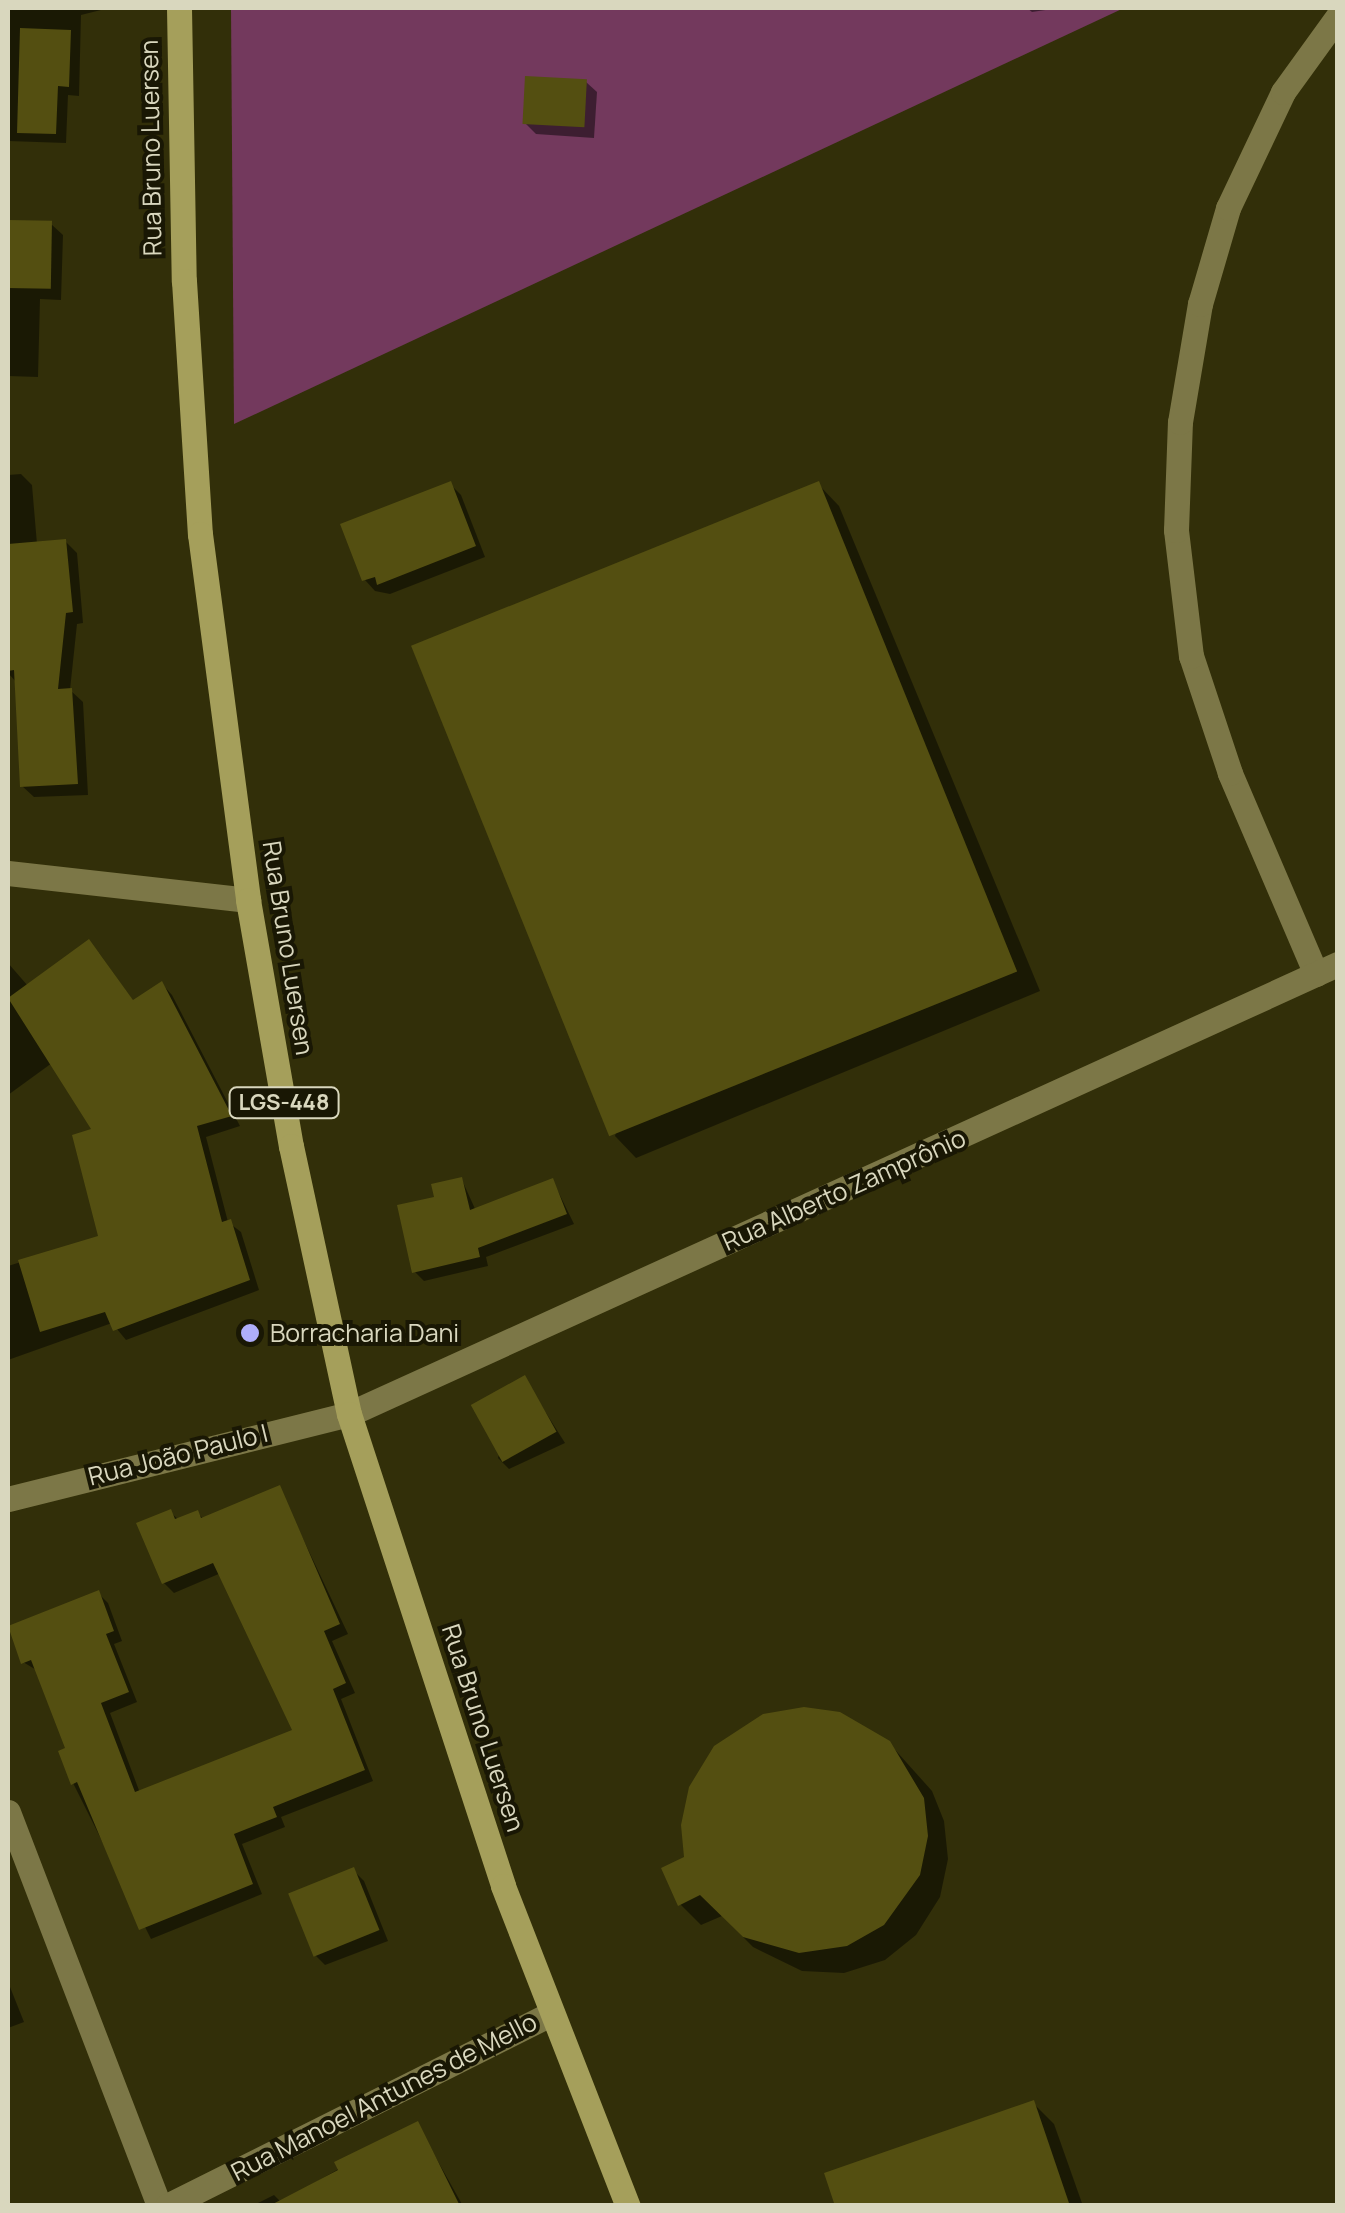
<!DOCTYPE html>
<meta charset="utf-8">
<style>
body{margin:0}
#map{position:relative;width:1345px;height:2213px;overflow:hidden;background:#322f09;font-family:Manrope,sans-serif}
div>[style]{position:absolute}
[style*='--x']{left:calc(var(--x)*1px);top:calc(var(--y)*1px);width:calc(var(--w)*1px);rotate:calc(var(--a)*1deg)}
.green>*{inset:0;background:#73395d}
.shadow>*{inset:0;background:#0007}
.building>*{inset:0;background:#544f11;transform-origin:0 0}
.minor>*{height:25px;margin:-12.5px;padding:0 12.5px;transform-origin:12.5px;border-radius:12.5px;background:#7c7747}
.major>*{height:25px;margin:-12.5px;padding:0 12.5px;transform-origin:12.5px;border-radius:12.5px;background:#a59f5b}
.dots>*{width:28px;height:28px;translate:-50% -50%;box-sizing:border-box;border:5px solid #191704;border-radius:50%}
span{translate:-50% -50%;white-space:nowrap;text-align:center;line-height:1.15;-webkit-text-stroke:8px #191704;paint-order:stroke}
.shield-label span{padding:2px 8px;background:#191704;border:2px solid;border-radius:8px;-webkit-text-stroke-width:0}
.shield-label{font-size:22px;color:#d9d7be;font-weight:700}
.street-label{font-size:25px;color:#d9d7be}
.poi-label{font-size:25px;color:#d9d7be}
.left{translate:0 -50%;text-align:left}
.frame{position:absolute;inset:0;border:10px solid #d9d7be;pointer-events:none}
</style>
<div id="map">
<div class="green">
<div style="clip-path:polygon(231px 8px,1124px 8px,234px 424px)"></div>
</div>
<div class="shadow">
<div style="clip-path:polygon(8px 8px,109px 8px,81px 15px,79px 96px,68px 95px,66px 143px,8px 141px)"></div>
<div style="clip-path:polygon(1027px 8px,1059px 8px,1032px 12px)"></div>
<div style="clip-path:polygon(586px 82px,597px 92px,594px 138px,536px 134px,525px 123px)"></div>
<div style="clip-path:polygon(8px 222px,51px 224px,63px 235px,61px 300px,40px 299px,38px 377px,8px 376px)"></div>
<div style="clip-path:polygon(21px 474px,32px 485px,37px 544px,65px 541px,77px 553px,83px 623px,77px 624px,70px 690px,83px 702px,88px 795px,34px 797px,22px 786px,17px 683px,8px 673px,8px 475px)"></div>
<div style="clip-path:polygon(450px 484px,461px 495px,485px 557px,390px 594px,375px 591px,365px 580px)"></div>
<div style="clip-path:polygon(818px 484px,839px 506px,1040px 991px,636px 1158px,615px 1136px)"></div>
<div style="clip-path:polygon(99px 953px,134px 1002px,162px 984px,172px 995px,240px 1126px,206px 1137px,228px 1222px,241px 1232px,259px 1290px,126px 1340px,112px 1323px,8px 1360px,8px 1266px,101px 1237px,95px 1130px,52px 1063px,8px 1095px,8px 963px,28px 986px)"></div>
<div style="clip-path:polygon(462px 1180px,476px 1211px,553px 1181px,574px 1224px,486px 1257px,488px 1266px,424px 1281px,414px 1271px,437px 1199px)"></div>
<div style="clip-path:polygon(524px 1378px,565px 1443px,509px 1469px,498px 1458px)"></div>
<div style="clip-path:polygon(279px 1488px,348px 1634px,332px 1641px,355px 1693px,341px 1699px,373px 1781px,281px 1817px,285px 1827px,242px 1844px,262px 1894px,151px 1939px,73px 1783px,69px 1750px,38px 1671px,23px 1662px,98px 1593px,108px 1603px,122px 1641px,114px 1644px,137px 1702px,110px 1713px,140px 1793px,296px 1731px,221px 1573px,174px 1593px,164px 1583px,170px 1512px,179px 1520px,197px 1513px,204px 1519px)"></div>
<div style="clip-path:polygon(889px 1743px,932px 1791px,944px 1821px,948px 1859px,940px 1897px,916px 1935px,885px 1960px,844px 1973px,802px 1971px,753px 1947px,722px 1916px,701px 1925px,680px 1904px)"></div>
<div style="clip-path:polygon(353px 1870px,364px 1881px,388px 1941px,325px 1965px,314px 1954px)"></div>
<div style="clip-path:polygon(8px 1982px,24px 2022px,8px 2028px)"></div>
<div style="clip-path:polygon(1033px 2103px,1054px 2124px,1083px 2206px,838px 2206px)"></div>
<div style="clip-path:polygon(417px 2124px,463px 2206px,252px 2206px,274px 2195px,281px 2202px)"></div>
</div>
<div class="building">
<div style="clip-path:polygon(20px 28px,71px 30px,69px 87px,58px 86px,56px 134px,17px 133px)"></div>
<div style="left:525px;top:76px;width:62px;height:48px;rotate:3deg"></div>
<div style="left:8px;top:220px;width:44px;height:68px;rotate:1deg"></div>
<div style="clip-path:polygon(451px 481px,476px 546px,377px 585px,375px 577px,362px 581px,340px 524px)"></div>
<div style="left:819px;top:481px;width:529px;height:440px;rotate:68deg"></div>
<div style="clip-path:polygon(66px 539px,73px 612px,66px 613px,58px 689px,72px 688px,78px 784px,20px 787px,14px 670px,8px 671px,8px 544px)"></div>
<div style="clip-path:polygon(89px 939px,133px 1000px,162px 981px,232px 1116px,197px 1126px,222px 1222px,231px 1219px,250px 1280px,113px 1331px,105px 1312px,40px 1332px,18px 1260px,98px 1236px,72px 1135px,91px 1129px,8px 998px)"></div>
<div style="clip-path:polygon(462px 1177px,470px 1210px,553px 1178px,567px 1214px,478px 1248px,480px 1257px,412px 1273px,397px 1205px,434px 1197px,431px 1184px)"></div>
<div style="left:525px;top:1375px;width:65px;height:62px;rotate:61deg"></div>
<div style="clip-path:polygon(280px 1485px,340px 1624px,324px 1631px,346px 1683px,333px 1689px,365px 1770px,273px 1807px,277px 1817px,234px 1834px,253px 1884px,139px 1930px,77px 1782px,71px 1785px,58px 1751px,65px 1748px,31px 1660px,21px 1664px,8px 1626px,99px 1590px,114px 1631px,106px 1634px,129px 1692px,101px 1703px,135px 1792px,292px 1730px,213px 1563px,162px 1584px,136px 1523px,171px 1509px,175px 1519px,198px 1510px,201px 1518px)"></div>
<div style="clip-path:polygon(804px 1707px,840px 1712px,890px 1741px,924px 1798px,928px 1836px,920px 1875px,884px 1925px,847px 1946px,799px 1953px,743px 1937px,700px 1895px,678px 1906px,661px 1868px,684px 1857px,681px 1825px,689px 1787px,714px 1746px,763px 1714px)"></div>
<div style="left:354px;top:1867px;width:68px;height:71px;rotate:68deg"></div>
<div style="clip-path:polygon(1034px 2100px,1070px 2206px,835px 2206px,824px 2173px)"></div>
<div style="clip-path:polygon(418px 2121px,460px 2206px,269px 2206px,338px 2170px,334px 2162px)"></div>
</div>
<div class="minor">
<div style="--x:8;--y:873;--w:242;--a:6.4"></div>
<div style="--x:1316;--y:974;--w:219;--a:-113.2"></div>
<div style="--x:1230;--y:773;--w:123;--a:-108.4"></div>
<div style="--x:1191;--y:656;--w:127;--a:-96.8"></div>
<div style="--x:1176;--y:530;--w:108;--a:-87.9"></div>
<div style="--x:1180;--y:422;--w:120;--a:-80.4"></div>
<div style="--x:1200;--y:304;--w:100;--a:-73.7"></div>
<div style="--x:1228;--y:208;--w:128;--a:-64.6"></div>
<div style="--x:1283;--y:92;--w:94;--a:-54.1"></div>
<div style="--x:8;--y:1499;--w:351;--a:-14"></div>
<div style="--x:349;--y:1414;--w:1087;--a:-24.47"></div>
<div style="--x:8;--y:1812;--w:422;--a:69"></div>
<div style="--x:167;--y:2206;--w:426;--a:-26.6"></div>
</div>
<div class="major">
<div style="--x:179;--y:8;--w:273;--a:89"></div>
<div style="--x:184;--y:281;--w:254;--a:86.4"></div>
<div style="--x:200;--y:534;--w:369;--a:82.5"></div>
<div style="--x:248;--y:900;--w:250;--a:80.1"></div>
<div style="--x:291;--y:1146;--w:274;--a:77.8"></div>
<div style="--x:349;--y:1414;--w:496;--a:71.9"></div>
<div style="--x:503;--y:1886;--w:344;--a:68.7"></div>
</div>
<div class="dots">
<div style="left:250px;top:1333px;background:#afaefa"></div>
</div>
<div class="shield-label">
<span style="left:284px;top:1103px">LGS-448</span>
</div>
<div class="street-label">
<span style="left:151px;top:148px;rotate:-91deg">Rua Bruno Luersen</span>
<span style="left:288px;top:948px;rotate:81deg">Rua Bruno Luersen</span>
<span style="left:844px;top:1190px;rotate:-24deg">Rua Alberto Zamprônio</span>
<span style="left:178px;top:1455px;rotate:-14deg">Rua João Paulo I</span>
<span style="left:483px;top:1728px;rotate:72deg">Rua Bruno Luersen</span>
<span style="left:384px;top:2097px;rotate:-27deg">Rua Manoel Antunes de Mello</span>
</div>
<div class="poi-label">
<span class="left" style="left:270px;top:1333px">Borracharia Dani</span>
</div>
<div class="frame"></div>
</div>
